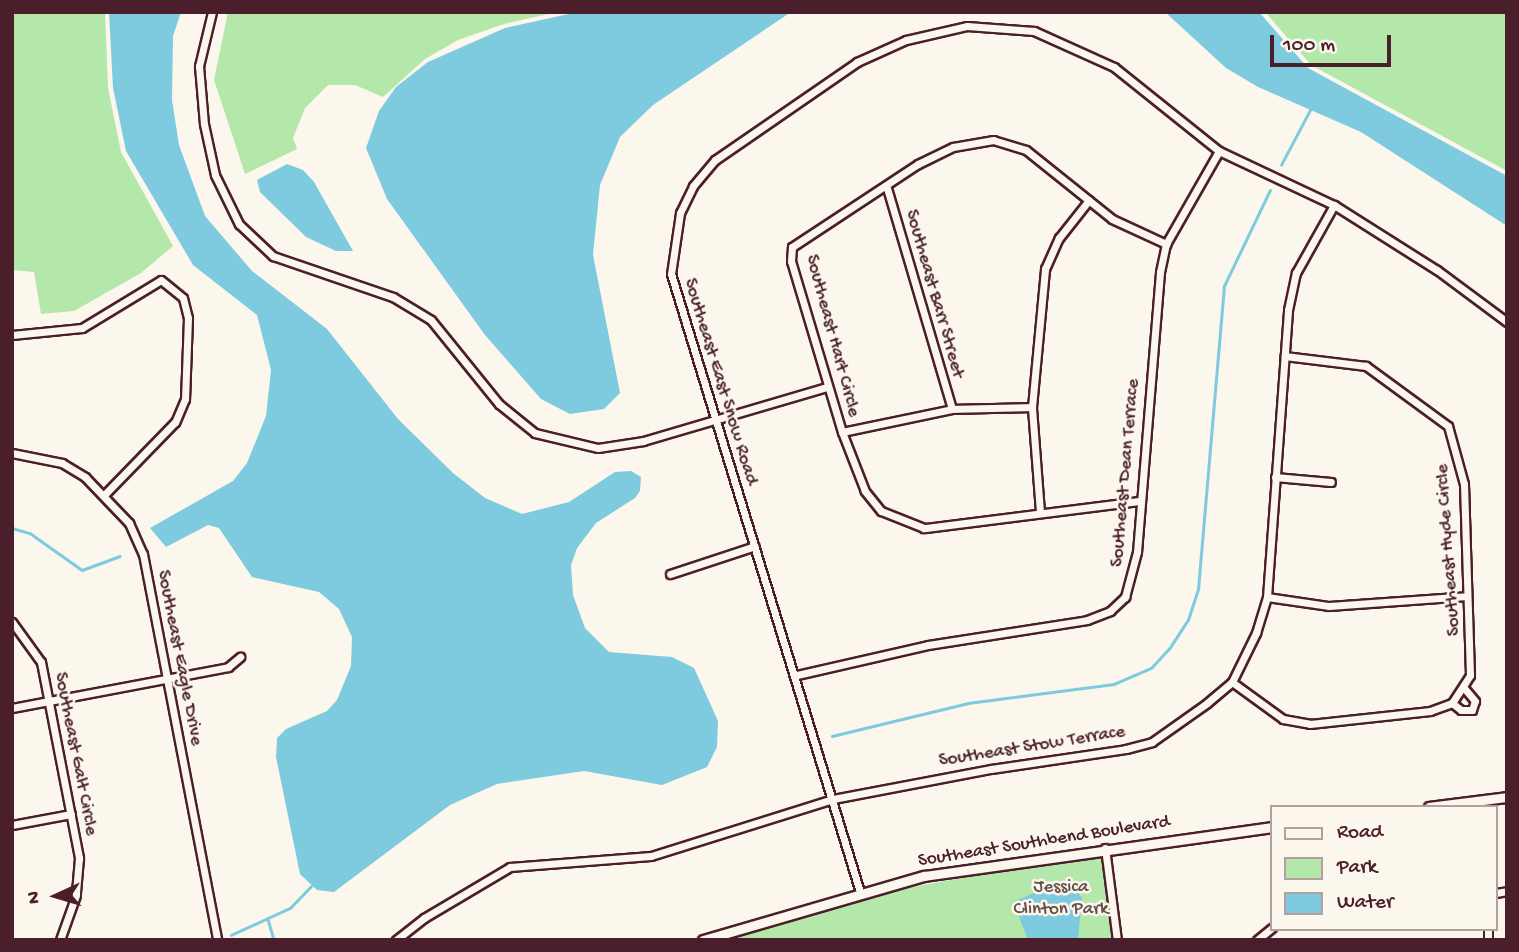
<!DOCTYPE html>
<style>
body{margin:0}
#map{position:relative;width:1519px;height:952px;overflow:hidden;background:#fbf7ec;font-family:"Gochi Hand",sans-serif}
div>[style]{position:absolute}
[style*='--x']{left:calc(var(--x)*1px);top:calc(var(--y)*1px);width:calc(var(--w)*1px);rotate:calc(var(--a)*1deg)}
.green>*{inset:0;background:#b4e8aa}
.water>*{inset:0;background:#7ecade}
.stream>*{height:2.5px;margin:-1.25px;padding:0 1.25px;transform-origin:1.25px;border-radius:1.25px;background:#7ecade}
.roads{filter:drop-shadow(2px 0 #4a1f2b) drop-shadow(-2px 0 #4a1f2b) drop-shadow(0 2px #4a1f2b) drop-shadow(0 -2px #4a1f2b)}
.minor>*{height:7px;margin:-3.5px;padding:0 3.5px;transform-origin:3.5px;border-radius:3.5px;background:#fbf7ec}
.tertiary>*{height:9px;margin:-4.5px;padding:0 4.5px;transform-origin:4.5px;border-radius:4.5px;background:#fbf7ec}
span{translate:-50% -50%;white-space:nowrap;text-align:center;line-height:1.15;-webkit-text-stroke:5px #fbf7ec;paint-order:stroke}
.street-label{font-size:19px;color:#4a1f2b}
.park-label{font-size:19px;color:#64514b}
.frame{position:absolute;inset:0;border:14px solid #4a1f2b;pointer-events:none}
.legend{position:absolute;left:1270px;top:805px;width:228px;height:126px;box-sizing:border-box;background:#fbf7ec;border:2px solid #b4a19f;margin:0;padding:9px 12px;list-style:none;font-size:21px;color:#4a1f2b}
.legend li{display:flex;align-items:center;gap:14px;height:35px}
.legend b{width:35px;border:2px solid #b4a19f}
.north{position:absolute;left:21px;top:861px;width:70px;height:70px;-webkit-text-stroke:5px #fbf7ec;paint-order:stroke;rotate:266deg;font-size:19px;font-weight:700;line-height:28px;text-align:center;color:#4a1f2b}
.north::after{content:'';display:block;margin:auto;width:24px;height:32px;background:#4a1f2b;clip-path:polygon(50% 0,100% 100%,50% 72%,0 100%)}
.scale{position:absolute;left:1270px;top:35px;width:121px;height:32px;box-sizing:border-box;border:4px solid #4a1f2b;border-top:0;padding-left:9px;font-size:21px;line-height:24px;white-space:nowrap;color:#4a1f2b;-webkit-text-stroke:5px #fbf7ec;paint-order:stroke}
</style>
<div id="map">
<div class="green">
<div style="clip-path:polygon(12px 12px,105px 12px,108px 88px,121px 152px,173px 246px,141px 273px,74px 311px,41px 314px,34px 272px,12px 270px)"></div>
<div style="clip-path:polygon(228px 12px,558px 12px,504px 24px,458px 40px,425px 59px,383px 97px,355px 85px,328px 85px,305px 108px,293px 138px,297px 149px,245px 174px,214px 80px)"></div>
<div style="clip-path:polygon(1265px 12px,1507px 12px,1507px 171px,1311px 65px)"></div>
<div style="clip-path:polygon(1101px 853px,1113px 940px,726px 940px,873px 894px)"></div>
</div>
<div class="water">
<div style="clip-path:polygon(109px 12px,181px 12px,173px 36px,172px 100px,179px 145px,205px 216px,252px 271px,327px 329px,398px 419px,453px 473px,485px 498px,522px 514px,569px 502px,615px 472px,631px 471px,641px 477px,640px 491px,635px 498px,596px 523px,577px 548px,571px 565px,573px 595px,585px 628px,609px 652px,672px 657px,694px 668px,718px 721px,717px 747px,707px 767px,662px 785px,584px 771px,497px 784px,450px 805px,334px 892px,317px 890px,300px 874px,276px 757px,277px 738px,286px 729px,327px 711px,337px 700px,351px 666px,352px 637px,339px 609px,319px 592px,252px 577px,219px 528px,208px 525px,166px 547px,150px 528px,233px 481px,247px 463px,266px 416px,271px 370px,257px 315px,193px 265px,126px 151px,113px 88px)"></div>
<div style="clip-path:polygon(578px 12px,791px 12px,653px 105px,620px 137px,600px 185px,593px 255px,620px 393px,604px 409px,570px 414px,541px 399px,485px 335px,387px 199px,366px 148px,379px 111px,396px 87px,428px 62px,505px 28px)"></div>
<div style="clip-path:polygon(1165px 12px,1259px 12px,1308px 68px,1507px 176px,1507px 226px,1361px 132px,1258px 87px,1226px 68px)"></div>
<div style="clip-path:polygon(287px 164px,303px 170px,314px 182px,353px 251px,336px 251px,306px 237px,260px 192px,257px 180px)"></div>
<div style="clip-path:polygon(1077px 891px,1082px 898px,1078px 940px,1028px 940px,1013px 902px,1034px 893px)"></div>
</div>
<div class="stream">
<div style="--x:1281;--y:165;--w:62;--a:-62.2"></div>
<div style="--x:12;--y:528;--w:19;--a:16"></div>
<div style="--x:30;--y:533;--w:64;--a:35.4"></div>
<div style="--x:82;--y:570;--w:40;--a:-20.2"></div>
<div style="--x:832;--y:736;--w:140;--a:-13.6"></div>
<div style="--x:968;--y:703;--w:147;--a:-7.4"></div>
<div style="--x:1114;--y:684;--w:40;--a:-23.4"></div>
<div style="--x:1151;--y:668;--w:26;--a:-47"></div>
<div style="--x:1169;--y:649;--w:35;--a:-57"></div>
<div style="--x:1188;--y:620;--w:33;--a:-72"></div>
<div style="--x:1198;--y:589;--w:304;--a:-85.1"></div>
<div style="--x:1224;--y:286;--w:106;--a:-64.4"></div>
<div style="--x:268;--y:919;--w:22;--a:74"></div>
<div style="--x:231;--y:935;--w:65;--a:-24.6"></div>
<div style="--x:290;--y:908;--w:30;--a:-46"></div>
</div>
<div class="roads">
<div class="minor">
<div style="--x:212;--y:12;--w:56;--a:103.5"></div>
<div style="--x:199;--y:66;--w:58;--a:85.1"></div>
<div style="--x:204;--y:124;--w:52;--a:77.8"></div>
<div style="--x:215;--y:175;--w:55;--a:63.9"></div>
<div style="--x:239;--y:224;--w:47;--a:43.3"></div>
<div style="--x:273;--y:256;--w:127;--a:18.9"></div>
<div style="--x:393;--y:297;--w:44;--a:31.2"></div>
<div style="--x:431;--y:320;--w:108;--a:51"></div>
<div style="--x:499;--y:404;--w:46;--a:38.9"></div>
<div style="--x:535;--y:433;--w:65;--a:13.4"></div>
<div style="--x:598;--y:448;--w:46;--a:-8.8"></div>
<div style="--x:643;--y:441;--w:192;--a:-16.4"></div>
<div style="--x:887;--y:188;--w:230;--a:73.6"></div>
<div style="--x:12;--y:335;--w:70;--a:-5.7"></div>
<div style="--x:82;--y:328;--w:92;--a:-31.3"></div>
<div style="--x:161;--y:280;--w:28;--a:39"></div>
<div style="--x:183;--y:298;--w:21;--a:76"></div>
<div style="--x:188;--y:318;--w:81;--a:92.1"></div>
<div style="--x:185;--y:399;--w:25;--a:113"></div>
<div style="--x:175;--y:422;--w:100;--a:134.2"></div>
<div style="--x:842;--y:432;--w:112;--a:-11.8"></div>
<div style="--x:952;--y:409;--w:80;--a:-1.4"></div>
<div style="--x:12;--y:453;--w:51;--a:11.3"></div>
<div style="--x:62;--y:463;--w:27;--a:31"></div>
<div style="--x:85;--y:477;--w:64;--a:46.3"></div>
<div style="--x:129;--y:523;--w:34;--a:66"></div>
<div style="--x:143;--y:554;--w:393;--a:79.1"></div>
<div style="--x:1275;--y:477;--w:56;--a:5.1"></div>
<div style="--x:1139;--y:501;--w:217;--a:172.8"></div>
<div style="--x:924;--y:528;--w:46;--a:-158.4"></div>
<div style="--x:881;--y:511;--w:26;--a:-129"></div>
<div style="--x:865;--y:491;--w:63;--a:-111.3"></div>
<div style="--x:842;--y:432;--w:178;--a:-106.6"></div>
<div style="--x:791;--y:261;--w:14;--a:-86"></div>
<div style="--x:792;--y:247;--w:151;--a:-33.4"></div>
<div style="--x:918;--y:164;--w:39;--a:-26"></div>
<div style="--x:953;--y:147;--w:41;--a:-9.9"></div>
<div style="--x:993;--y:140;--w:34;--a:17"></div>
<div style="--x:1026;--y:150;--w:110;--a:38.7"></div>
<div style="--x:1112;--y:219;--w:60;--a:24.8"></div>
<div style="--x:1040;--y:512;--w:105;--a:-94.4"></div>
<div style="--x:1032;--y:407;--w:139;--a:-84.6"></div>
<div style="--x:1045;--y:269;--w:34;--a:-66"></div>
<div style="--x:1059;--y:238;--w:48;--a:-51.7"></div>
<div style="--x:670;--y:574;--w:89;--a:-18.2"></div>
<div style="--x:1267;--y:597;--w:63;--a:8.3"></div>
<div style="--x:1329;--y:606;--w:138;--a:-4.1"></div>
<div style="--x:12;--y:622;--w:49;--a:54.1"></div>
<div style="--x:41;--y:662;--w:200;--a:79"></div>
<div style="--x:79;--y:858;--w:37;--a:95"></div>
<div style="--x:76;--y:895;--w:48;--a:109.6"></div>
<div style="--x:797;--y:675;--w:134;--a:-12.9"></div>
<div style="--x:928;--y:645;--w:161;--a:-8.9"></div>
<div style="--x:1087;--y:620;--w:25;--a:-21"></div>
<div style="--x:1110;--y:611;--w:21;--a:-43"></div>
<div style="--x:1125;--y:597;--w:47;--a:-75.1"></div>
<div style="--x:1137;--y:552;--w:281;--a:-85.3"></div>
<div style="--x:1160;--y:272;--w:29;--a:-78"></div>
<div style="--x:1166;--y:244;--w:107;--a:-60.3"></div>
<div style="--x:1232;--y:682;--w:63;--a:36"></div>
<div style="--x:1283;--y:719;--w:27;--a:10"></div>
<div style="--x:1310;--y:724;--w:121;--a:-6.2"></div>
<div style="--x:1430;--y:711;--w:23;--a:-20"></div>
<div style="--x:1452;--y:703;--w:33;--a:-57"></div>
<div style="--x:1470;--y:675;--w:191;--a:-91.8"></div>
<div style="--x:1464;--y:484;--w:60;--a:-105.4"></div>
<div style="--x:1448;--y:426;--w:102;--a:-143.8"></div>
<div style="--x:1366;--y:366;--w:82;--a:-173"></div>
<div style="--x:1452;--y:703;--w:11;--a:38"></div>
<div style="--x:1461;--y:710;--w:11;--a:0"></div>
<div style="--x:1472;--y:710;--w:9;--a:-72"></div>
<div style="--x:1475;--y:701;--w:16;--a:-130"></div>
<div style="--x:12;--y:708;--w:220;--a:-10.7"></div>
<div style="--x:228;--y:667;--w:16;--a:-40"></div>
<div style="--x:12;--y:825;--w:60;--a:-10.6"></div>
<div style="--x:1105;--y:848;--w:93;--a:82.6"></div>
<div style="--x:860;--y:892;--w:646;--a:-107"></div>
<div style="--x:671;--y:274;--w:62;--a:-81.6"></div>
<div style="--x:680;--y:213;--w:30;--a:-64"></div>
<div style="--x:693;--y:186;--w:34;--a:-50"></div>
<div style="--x:715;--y:160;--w:173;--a:-34.6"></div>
<div style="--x:857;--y:62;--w:54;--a:-24.2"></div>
<div style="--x:906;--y:40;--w:63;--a:-12.9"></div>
<div style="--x:967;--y:26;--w:67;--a:4.3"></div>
<div style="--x:1034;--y:31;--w:88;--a:24.2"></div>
<div style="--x:1114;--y:67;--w:134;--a:38.7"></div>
<div style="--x:1219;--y:151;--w:127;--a:25.2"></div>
<div style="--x:1334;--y:205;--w:122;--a:32.3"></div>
<div style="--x:1437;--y:270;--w:87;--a:36.6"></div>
<div style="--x:1496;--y:893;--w:11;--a:-10"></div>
<div style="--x:1488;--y:929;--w:11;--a:90"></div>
<div style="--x:396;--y:940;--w:36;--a:-38"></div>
<div style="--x:424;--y:918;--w:100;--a:-30.7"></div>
<div style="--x:510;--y:867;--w:141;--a:-4.5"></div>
<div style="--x:651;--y:856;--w:191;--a:-17.4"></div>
<div style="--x:833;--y:799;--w:161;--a:-10.8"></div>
<div style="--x:991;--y:769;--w:136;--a:-8.4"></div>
<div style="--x:1126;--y:749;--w:27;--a:-15"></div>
<div style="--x:1152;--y:742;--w:67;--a:-35.3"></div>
<div style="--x:1207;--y:703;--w:33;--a:-40"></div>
<div style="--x:1232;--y:682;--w:55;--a:-63.9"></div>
<div style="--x:1256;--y:633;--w:38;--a:-73"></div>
<div style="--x:1267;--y:597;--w:288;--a:-85.8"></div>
<div style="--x:1288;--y:310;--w:38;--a:-78"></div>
<div style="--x:1296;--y:273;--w:78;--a:-60.8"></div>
<div style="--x:1257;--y:940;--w:19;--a:-39"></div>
</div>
<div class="tertiary">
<div style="--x:1429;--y:807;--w:79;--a:-7.3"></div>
<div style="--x:703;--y:940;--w:230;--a:-16.2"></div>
<div style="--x:924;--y:876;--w:351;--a:-8"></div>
</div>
</div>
<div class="street-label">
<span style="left:934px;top:294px;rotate:74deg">Southeast Barr Street</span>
<span style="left:832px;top:336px;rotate:75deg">Southeast Hart Circle</span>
<span style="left:720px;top:382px;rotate:73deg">Southeast East Snow Road</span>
<span style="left:1126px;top:473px;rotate:-85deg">Southeast Dean Terrace</span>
<span style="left:1449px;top:550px;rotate:-94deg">Southeast Hyde Circle</span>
<span style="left:179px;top:658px;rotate:79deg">Southeast Eagle Drive</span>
<span style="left:1032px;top:747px;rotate:-9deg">Southeast Stow Terrace</span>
<span style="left:75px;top:754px;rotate:79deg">Southeast Galt Circle</span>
<span style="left:1044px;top:842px;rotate:-9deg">Southeast Southbend Boulevard</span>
</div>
<div class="park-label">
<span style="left:1061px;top:899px">Jessica<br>Clinton Park</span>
</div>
<div class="frame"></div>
<ul class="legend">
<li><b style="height:9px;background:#fbf7ec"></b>Road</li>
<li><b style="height:19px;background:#b4e8aa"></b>Park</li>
<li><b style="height:19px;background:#7ecade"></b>Water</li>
</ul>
<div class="north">N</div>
<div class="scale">100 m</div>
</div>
